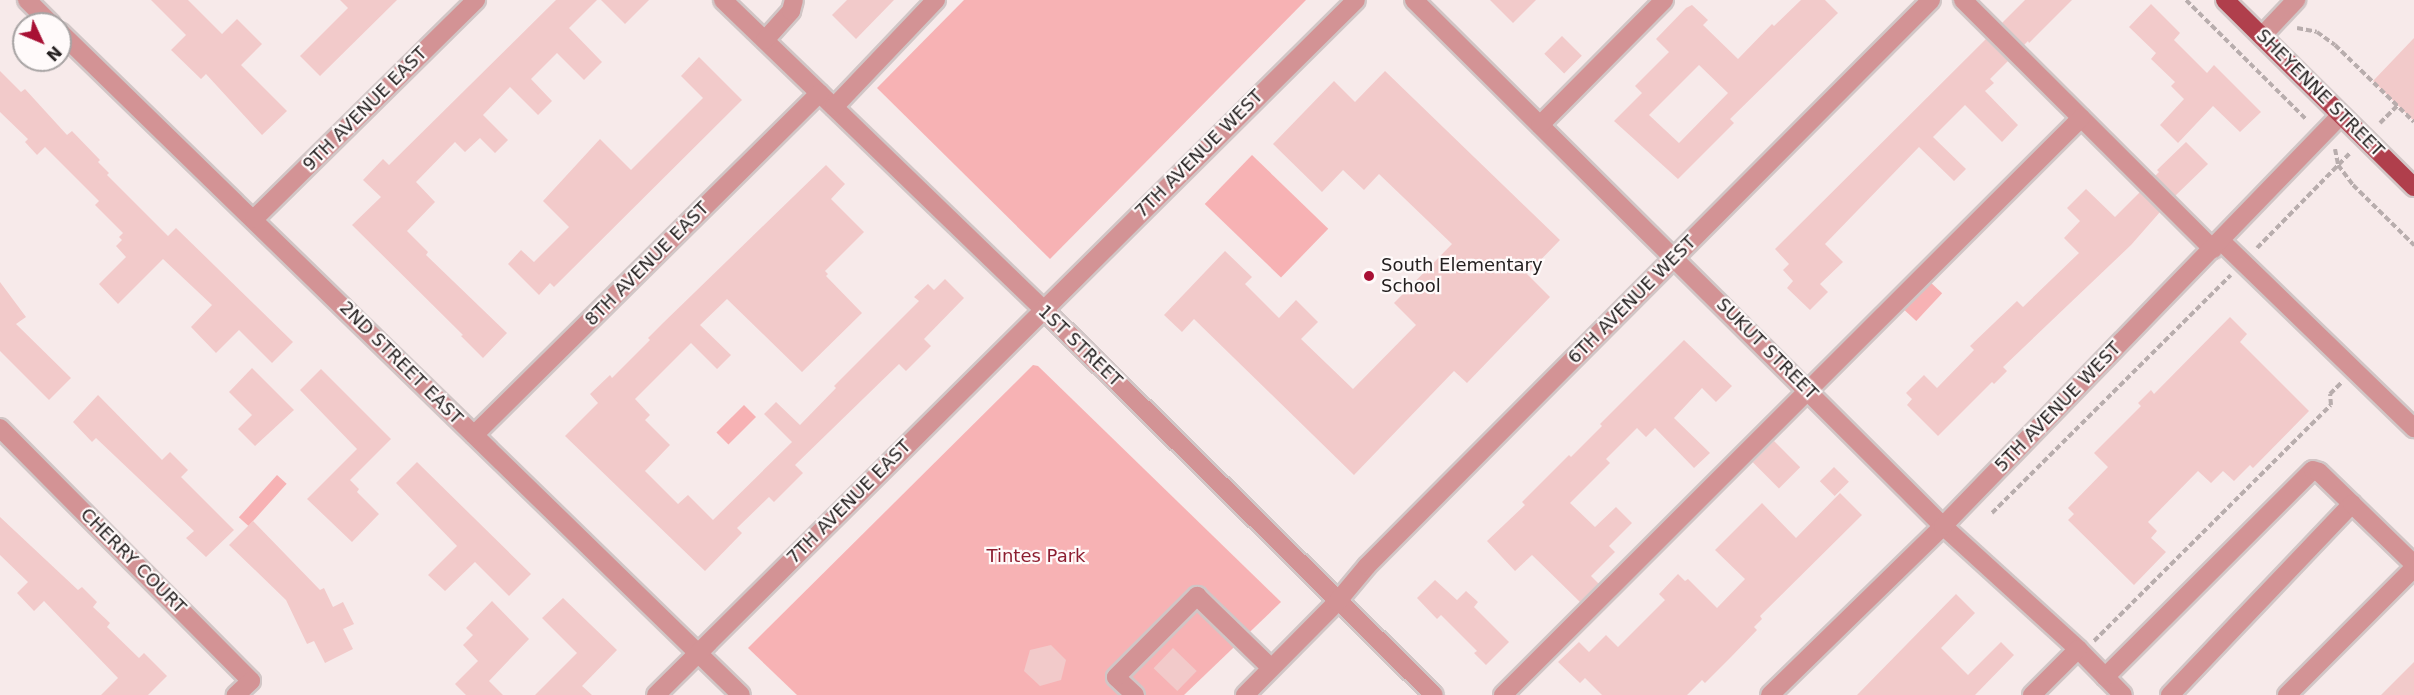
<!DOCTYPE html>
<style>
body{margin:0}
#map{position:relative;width:2414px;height:695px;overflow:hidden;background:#f7eaea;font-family:"DejaVu Sans",sans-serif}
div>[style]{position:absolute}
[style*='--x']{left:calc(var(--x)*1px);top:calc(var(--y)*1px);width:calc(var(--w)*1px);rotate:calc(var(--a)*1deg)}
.green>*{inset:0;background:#f7b2b4;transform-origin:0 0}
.building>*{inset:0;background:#f2caca;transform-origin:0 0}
.path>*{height:4px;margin-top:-2px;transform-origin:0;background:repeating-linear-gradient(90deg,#b8adad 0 6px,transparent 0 9px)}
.roads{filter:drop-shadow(2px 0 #d1c6c6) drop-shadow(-2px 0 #d1c6c6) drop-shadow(0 2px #d1c6c6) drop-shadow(0 -2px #d1c6c6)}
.minor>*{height:18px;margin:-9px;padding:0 9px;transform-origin:9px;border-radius:9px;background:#d39395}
.major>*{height:18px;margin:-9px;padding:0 9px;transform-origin:9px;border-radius:9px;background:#b03f4c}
.dots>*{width:16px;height:16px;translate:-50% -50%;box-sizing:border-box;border:3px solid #fffafa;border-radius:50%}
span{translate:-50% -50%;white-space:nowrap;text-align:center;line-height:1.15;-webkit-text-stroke:4.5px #fffafa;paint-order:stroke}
.street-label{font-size:18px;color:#242020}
.poi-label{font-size:18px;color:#242020}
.left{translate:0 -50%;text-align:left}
.park-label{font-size:18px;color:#8c1e30}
.north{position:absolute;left:12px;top:12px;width:60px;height:60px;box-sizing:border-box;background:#fffafa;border:2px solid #a7a3a3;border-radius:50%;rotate:134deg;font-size:16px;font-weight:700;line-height:24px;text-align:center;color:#242020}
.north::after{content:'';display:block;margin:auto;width:21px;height:27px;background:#a81034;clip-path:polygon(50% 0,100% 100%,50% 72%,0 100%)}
</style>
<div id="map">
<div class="green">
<div style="clip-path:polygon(964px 0,1306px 0,1050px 259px,877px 88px)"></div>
<div style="left:1252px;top:155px;width:106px;height:68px;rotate:44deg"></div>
<div style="left:1929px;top:281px;width:18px;height:38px;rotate:43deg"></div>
<div style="clip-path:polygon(1033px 365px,1038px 366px,1281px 602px,1184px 695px,797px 695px,748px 648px)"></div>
<div style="left:744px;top:405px;width:17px;height:39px;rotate:45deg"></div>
<div style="left:277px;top:475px;width:13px;height:57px;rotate:42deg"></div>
</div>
<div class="building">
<div style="clip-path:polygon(151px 0,188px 0,222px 34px,237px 19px,262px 44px,241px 65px,287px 111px,262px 135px,206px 74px,201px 79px,171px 50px,186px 35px)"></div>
<div style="clip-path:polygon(340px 0,397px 0,320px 76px,300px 56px,348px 8px)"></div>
<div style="clip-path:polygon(556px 0,597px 0,569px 28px,602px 62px,584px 80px,557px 53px,531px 79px,552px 101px,538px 115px,510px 87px,483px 115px,508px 140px,495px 153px,480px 138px,465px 152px,455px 142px,416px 182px,435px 202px,407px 231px,428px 252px,426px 255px,507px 333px,483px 358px,461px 336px,463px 335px,352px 225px,381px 197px,363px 180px,383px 159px,389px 165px)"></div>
<div style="clip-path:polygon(601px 0,649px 0,625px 24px)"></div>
<div style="clip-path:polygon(847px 0,894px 0,856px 39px,832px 15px)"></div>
<div style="clip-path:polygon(1490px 0,1536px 0,1513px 23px)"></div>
<div style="clip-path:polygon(evenodd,1801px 0,1825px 0,1838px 13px,1730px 119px,1734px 123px,1678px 179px,1614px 121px,1642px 93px,1635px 86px,1669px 52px,1656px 39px,1686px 8px,1692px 5px,1708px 20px,1703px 25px,1738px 59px,1772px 24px,1774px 26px,1801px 0,1699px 65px,1728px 93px,1679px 143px,1649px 115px,1699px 65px)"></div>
<div style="clip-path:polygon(2025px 0,2072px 0,2029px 43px,2028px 41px,2024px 45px,2002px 23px)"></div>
<div style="clip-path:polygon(2151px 4px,2180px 33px,2174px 40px,2207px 73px,2214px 65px,2261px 112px,2240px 132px,2213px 106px,2178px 143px,2160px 125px,2184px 99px,2171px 86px,2175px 82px,2151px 59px,2156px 53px,2129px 27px)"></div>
<div style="left:1562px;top:36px;width:28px;height:25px;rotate:45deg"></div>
<div style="clip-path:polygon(2414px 38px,2414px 121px,2373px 81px)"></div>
<div style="clip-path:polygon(1986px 39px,2008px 61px,1990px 79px,1994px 83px,1985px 91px,2018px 125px,2002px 142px,1965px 105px,1933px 137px,1966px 169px,1954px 181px,1919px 147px,1825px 244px,1843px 262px,1820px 284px,1828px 292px,1810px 310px,1787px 288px,1793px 281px,1783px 270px,1789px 264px,1775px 249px)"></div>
<div style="clip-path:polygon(699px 57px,742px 100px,554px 287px,550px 283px,539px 295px,508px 264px,521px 250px,534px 262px,569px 227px,543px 201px,600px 139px,631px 170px,703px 98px,681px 76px)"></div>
<div style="clip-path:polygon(0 71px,21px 92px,25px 89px,67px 135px,72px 131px,100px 160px,98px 162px,109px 173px,107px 175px,168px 236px,176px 228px,293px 342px,272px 363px,239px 330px,216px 353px,191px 327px,212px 305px,163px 259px,118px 304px,99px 284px,126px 257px,116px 246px,122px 240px,119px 237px,123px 233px,95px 205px,99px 201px,45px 147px,37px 155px,25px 142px,28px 139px,0 112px)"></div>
<div style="clip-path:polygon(1385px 71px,1560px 240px,1527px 274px,1550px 297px,1467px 383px,1454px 371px,1354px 475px,1194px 319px,1182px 332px,1164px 315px,1225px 251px,1252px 277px,1245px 284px,1279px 318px,1296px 300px,1318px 322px,1301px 339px,1353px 389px,1416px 325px,1394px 303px,1452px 244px,1379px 174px,1364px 190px,1343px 170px,1322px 192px,1273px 144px,1334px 81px,1355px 102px)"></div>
<div style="clip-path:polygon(2186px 142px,2208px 164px,2175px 196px,2155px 176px,2159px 172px,2157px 170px)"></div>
<div style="clip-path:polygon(826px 165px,845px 184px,831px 199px,864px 232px,825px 271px,828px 274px,826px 276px,862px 313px,802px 372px,727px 299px,700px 325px,731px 355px,717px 369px,691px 343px,635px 399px,650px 415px,645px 420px,670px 445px,645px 471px,678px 504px,688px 495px,713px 520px,792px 442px,764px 414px,776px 402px,800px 425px,836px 388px,834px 386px,919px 301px,914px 297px,928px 284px,934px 290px,945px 279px,964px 298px,924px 339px,931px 346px,906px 371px,899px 364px,795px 465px,803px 473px,774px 502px,769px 497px,737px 528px,742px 533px,705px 571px,565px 436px,598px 403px,590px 394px,610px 375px,612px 378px,650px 340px,648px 338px,662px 324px)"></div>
<div style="clip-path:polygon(2086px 189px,2115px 217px,2140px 192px,2160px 212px,2131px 245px,2003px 367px,2007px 371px,1994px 384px,1992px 382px,1938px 436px,1907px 405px,1912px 399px,1906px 393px,1924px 375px,1937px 388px,1974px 350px,1970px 346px,2017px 301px,2023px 307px,2079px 253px,2064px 238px,2080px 221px,2067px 208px)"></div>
<div style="clip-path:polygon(0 282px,26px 317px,16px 324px,71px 378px,49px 400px,0 351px)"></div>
<div style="clip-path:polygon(2230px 317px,2247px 334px,2240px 342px,2309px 411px,2253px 468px,2250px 465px,2234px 481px,2223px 471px,2211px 483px,2198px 471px,2148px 522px,2157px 531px,2151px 538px,2166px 552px,2134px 585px,2068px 520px,2074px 514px,2068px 508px,2108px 467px,2094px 453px,2141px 406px,2138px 403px,2151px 390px,2154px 394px)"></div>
<div style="clip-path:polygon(1684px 340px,1732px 386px,1716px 402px,1702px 388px,1674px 418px,1710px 453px,1694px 468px,1655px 428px,1646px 437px,1637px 428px,1606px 459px,1610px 463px,1570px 503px,1595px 527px,1616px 507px,1632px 523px,1609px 546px,1615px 552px,1591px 576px,1599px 584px,1580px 602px,1532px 555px,1515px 571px,1487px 541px,1525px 505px,1522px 502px,1569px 455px,1571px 457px,1602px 426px,1600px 424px)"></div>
<div style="clip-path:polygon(252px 368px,294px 410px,255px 446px,238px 429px,252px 415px,229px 392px)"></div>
<div style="clip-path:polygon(321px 369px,391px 439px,350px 480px,359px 489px,357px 492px,379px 514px,352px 542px,307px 499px,357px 449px,300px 390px)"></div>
<div style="clip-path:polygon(98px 395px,162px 460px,170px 452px,188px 470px,181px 477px,234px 530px,206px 557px,186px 538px,194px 531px,96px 438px,92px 442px,73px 422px)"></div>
<div style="left:1774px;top:441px;width:37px;height:30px;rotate:45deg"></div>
<div style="clip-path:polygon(417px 462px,531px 574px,509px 596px,475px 562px,445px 591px,428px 575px,457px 546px,396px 483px)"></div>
<div style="left:1834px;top:467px;width:21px;height:20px;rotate:45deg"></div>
<div style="clip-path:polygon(1840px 493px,1862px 515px,1760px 616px,1762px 619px,1754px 627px,1757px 630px,1731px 657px,1705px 683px,1702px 680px,1687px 695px,1602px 695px,1585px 678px,1580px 683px,1558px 662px,1579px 642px,1589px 652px,1606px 635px,1618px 647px,1665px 600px,1659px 594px,1678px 574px,1685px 581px,1688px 579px,1717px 608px,1745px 579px,1715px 550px,1762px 503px,1796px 538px)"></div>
<div style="clip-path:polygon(0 517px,78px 590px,82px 587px,97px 602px,93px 607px,110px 623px,107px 627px,139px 658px,144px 653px,167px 676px,148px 695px,101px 695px,118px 678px,44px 601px,34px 611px,17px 593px,28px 582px,0 555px)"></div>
<div style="clip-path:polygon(253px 521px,320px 590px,324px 588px,333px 607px,343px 602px,354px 624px,343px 629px,353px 649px,325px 663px,314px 641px,307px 644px,286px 600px,229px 545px)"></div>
<div style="clip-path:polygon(1435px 580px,1457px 600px,1466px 591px,1478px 602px,1474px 607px,1509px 642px,1486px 665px,1474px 653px,1477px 651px,1441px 615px,1437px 619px,1417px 598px)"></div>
<div style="clip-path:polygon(1956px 594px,1975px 613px,1941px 648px,1968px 675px,2001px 642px,2014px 655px,1975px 695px,1857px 695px)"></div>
<div style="clip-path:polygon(563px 598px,617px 650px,582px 686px,592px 695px,535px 695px,577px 653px,542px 618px)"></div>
<div style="clip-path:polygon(492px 601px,529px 639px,489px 681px,503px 695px,466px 695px,455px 684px,478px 661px,463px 645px,473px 635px,466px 628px)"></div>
<div style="clip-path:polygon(1051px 645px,1066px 660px,1061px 680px,1040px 686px,1024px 671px,1030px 650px)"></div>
<div style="left:1173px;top:648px;width:33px;height:28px;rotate:44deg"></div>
<div style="clip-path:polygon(2414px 662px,2414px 695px,2381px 695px)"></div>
</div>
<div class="path">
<div style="--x:2186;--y:0;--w:169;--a:44.8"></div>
<div style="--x:2297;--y:28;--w:20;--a:11"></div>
<div style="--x:2317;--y:32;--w:22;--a:36"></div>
<div style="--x:2335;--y:45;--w:110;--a:44.3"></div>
<div style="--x:2380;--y:123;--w:24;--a:-45"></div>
<div style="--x:2335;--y:149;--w:16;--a:79"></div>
<div style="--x:2338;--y:165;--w:25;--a:53"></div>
<div style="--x:2353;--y:185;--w:86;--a:44.5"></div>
<div style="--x:2257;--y:248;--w:134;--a:-45.6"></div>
<div style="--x:1992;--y:513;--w:337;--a:-44.9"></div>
<div style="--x:2094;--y:641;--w:334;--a:-44.9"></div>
<div style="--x:2331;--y:405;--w:11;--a:-95"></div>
<div style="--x:2330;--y:394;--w:17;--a:-45"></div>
</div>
<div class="roads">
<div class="minor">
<div style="--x:27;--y:0;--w:34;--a:45"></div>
<div style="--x:723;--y:0;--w:445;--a:44"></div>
<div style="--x:1043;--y:309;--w:549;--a:44.63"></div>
<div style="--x:1414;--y:0;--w:746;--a:44.84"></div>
<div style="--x:1943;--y:526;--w:183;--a:42.3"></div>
<div style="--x:2078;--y:649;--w:64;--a:45.6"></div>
<div style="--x:1963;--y:0;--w:353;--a:44.9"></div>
<div style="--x:60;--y:32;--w:950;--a:44.23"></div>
<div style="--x:2262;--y:36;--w:50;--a:-46.6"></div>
<div style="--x:765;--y:40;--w:39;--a:-48"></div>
<div style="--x:791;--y:11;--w:11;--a:-75"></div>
<div style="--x:834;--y:107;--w:148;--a:-46.4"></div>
<div style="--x:1540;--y:125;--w:176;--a:-45.2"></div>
<div style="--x:254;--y:219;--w:312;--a:-44.6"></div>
<div style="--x:2221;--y:241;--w:269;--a:44.1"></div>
<div style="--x:0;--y:428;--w:356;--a:45.2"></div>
<div style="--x:251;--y:681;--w:21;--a:137"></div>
<div style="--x:474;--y:435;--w:486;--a:-44.7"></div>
<div style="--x:2105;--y:677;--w:293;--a:-44.9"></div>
<div style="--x:2313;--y:470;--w:6;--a:18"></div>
<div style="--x:2319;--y:472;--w:46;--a:44.1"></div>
<div style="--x:656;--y:695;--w:986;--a:-44.79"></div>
<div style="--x:1135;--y:695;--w:26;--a:-137"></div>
<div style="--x:1116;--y:677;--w:115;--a:-45"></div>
<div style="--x:1197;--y:596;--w:103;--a:44.2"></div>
<div style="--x:1245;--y:695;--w:131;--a:-45.3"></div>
<div style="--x:1337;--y:602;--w:47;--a:-50.2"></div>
<div style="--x:1367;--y:566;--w:799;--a:-45.1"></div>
<div style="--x:1503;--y:695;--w:817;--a:-44.95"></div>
<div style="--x:1770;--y:695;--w:242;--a:-44.3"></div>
<div style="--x:1943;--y:526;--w:572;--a:-45.92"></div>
<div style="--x:2032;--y:695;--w:65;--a:-45"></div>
<div style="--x:2170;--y:695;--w:264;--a:-46.4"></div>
<div style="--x:2352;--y:504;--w:86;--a:44.1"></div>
<div style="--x:2287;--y:695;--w:180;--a:-45"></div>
</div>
<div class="major">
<div style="--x:2225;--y:0;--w:266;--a:44.7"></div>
</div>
</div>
<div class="dots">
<div style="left:1369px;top:276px;background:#a81034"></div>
</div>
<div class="street-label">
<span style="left:2320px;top:93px;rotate:45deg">SHEYENNE STREET</span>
<span style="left:365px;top:109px;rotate:-45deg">9TH AVENUE EAST</span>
<span style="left:1199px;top:154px;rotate:-45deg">7TH AVENUE WEST</span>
<span style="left:647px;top:264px;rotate:-45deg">8TH AVENUE EAST</span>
<span style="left:1632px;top:300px;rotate:-45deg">6TH AVENUE WEST</span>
<span style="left:1080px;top:346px;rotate:44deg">1ST STREET</span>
<span style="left:1767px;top:349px;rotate:45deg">SUKUT STREET</span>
<span style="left:401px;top:363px;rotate:45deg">2ND STREET EAST</span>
<span style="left:2058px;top:407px;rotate:-46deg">5TH AVENUE WEST</span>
<span style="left:849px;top:502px;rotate:-45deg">7TH AVENUE EAST</span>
<span style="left:133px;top:561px;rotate:45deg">CHERRY COURT</span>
</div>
<div class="poi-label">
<span class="left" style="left:1381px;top:276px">South Elementary<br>School</span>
</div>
<div class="park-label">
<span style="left:1036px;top:556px">Tintes Park</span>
</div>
<div class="north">N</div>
</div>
